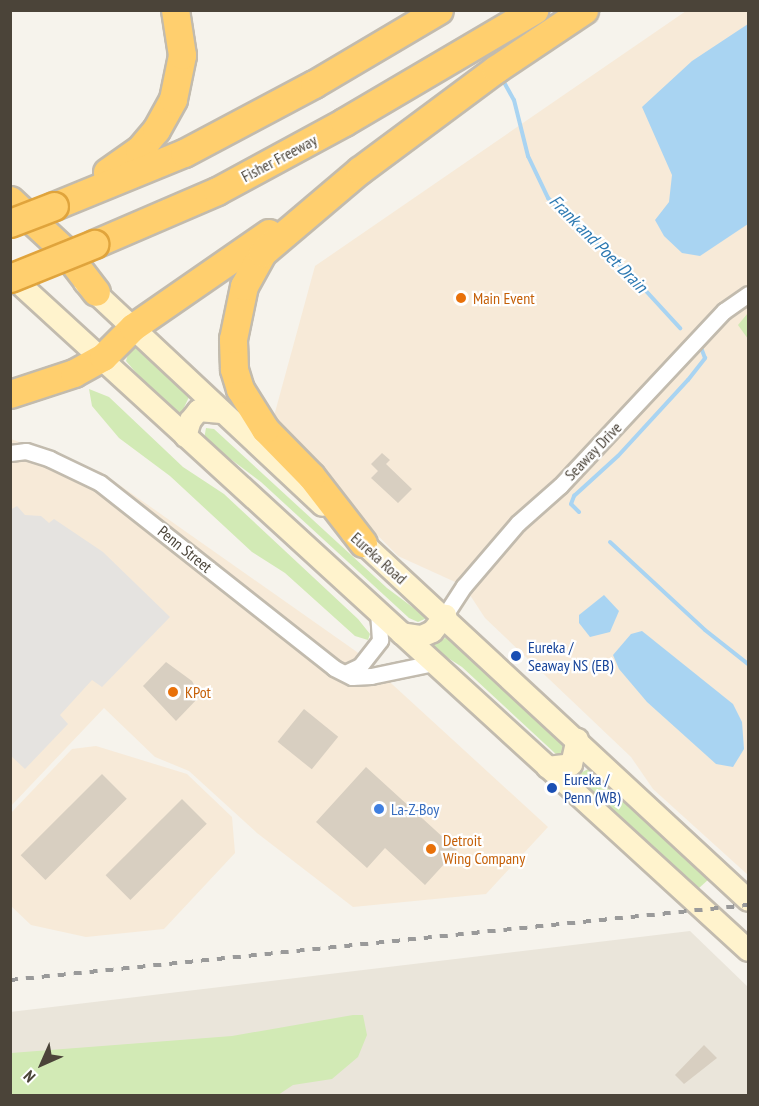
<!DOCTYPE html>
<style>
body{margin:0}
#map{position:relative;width:759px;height:1106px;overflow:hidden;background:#f6f3ec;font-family:"PT Sans Narrow",sans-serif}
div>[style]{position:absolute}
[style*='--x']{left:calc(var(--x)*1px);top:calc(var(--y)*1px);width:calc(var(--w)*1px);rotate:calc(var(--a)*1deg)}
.residential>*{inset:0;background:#eae5da}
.commercial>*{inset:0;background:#f7ead8}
.green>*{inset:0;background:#d2eab5}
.parking>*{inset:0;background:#e5e3e0}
.water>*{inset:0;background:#a9d4f2}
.stream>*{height:4px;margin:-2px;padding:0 2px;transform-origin:2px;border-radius:2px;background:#a9d4f2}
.building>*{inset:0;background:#d8cfc1;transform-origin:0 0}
.roads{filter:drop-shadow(2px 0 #c2bbae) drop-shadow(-2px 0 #c2bbae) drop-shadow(0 2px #c2bbae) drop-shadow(0 -2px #c2bbae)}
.minor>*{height:15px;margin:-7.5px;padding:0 7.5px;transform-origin:7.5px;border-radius:7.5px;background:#fff}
.secondary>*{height:21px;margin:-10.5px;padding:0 10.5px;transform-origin:10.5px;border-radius:10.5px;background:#fff3cd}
.motorway>*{height:27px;margin:-13.5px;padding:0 13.5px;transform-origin:13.5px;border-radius:13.5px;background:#ffcf6e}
.rail>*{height:4px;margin-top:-2px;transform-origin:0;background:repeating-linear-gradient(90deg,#9a9a9a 0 8px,transparent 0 16px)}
.bridges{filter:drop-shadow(2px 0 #e0a43c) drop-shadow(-2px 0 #e0a43c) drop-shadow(0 2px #e0a43c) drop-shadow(0 -2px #e0a43c)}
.motorway-bridge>*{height:27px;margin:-13.5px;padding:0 13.5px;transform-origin:13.5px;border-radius:13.5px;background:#ffcf6e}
.dots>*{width:16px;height:16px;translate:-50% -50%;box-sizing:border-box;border:3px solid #fff;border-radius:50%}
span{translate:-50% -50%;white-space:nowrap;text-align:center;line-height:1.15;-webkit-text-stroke:4.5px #fff;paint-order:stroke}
.street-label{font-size:16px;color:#4b4439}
.food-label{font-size:16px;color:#c56008}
.left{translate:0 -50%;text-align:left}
.transit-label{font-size:16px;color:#164399}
.shop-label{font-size:16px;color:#366cbe}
.water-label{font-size:18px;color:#2e7ab2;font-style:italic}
.frame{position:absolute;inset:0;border:12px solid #4b4439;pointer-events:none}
.north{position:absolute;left:12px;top:1034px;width:60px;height:60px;-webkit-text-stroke:4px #fff;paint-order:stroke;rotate:225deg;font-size:16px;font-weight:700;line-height:24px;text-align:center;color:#4b4439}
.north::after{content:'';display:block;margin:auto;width:21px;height:27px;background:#4b4439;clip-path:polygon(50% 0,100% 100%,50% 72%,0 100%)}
</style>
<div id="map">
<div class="residential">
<div style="clip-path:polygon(690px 931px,748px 987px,748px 1095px,11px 1095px,10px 1012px)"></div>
</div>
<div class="commercial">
<div style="clip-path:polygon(686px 11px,748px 11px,748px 875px,653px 789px,631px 757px,485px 618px,464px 586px,398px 556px,271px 427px,315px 266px)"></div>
<div style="clip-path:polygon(11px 439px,101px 472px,357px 652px,548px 827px,486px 894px,353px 907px,257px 833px,189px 771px,155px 757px,104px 708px,11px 806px)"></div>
<div style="clip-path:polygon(96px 746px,187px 774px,232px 817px,235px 853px,164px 929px,86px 937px,31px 925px,11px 906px,10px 814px,72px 749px)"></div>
</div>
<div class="green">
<div style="clip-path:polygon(748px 313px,748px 339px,738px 325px)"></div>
<div style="clip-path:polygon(131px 344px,189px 397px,181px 414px,176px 414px,150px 389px,126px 361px)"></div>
<div style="clip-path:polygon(89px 389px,109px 397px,183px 467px,224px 494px,358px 619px,370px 634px,368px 640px,355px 636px,285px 573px,252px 552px,170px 476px,119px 438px,92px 406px)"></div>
<div style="clip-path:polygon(206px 428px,214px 429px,387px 588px,427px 618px,418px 622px,409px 618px,261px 482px,204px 439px)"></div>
<div style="clip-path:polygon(448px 636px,567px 746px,568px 754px,558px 756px,462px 667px,431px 647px)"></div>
<div style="clip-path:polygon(590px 768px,710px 878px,698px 889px,573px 777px)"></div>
<div style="clip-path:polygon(353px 1015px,363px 1015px,367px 1035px,358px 1057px,332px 1079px,293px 1085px,278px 1095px,11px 1095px,11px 1053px,232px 1036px)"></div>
</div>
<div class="parking">
<div style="clip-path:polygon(17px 506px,25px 515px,41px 516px,49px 523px,54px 519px,103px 552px,170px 617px,102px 687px,92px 680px,60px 715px,68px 724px,25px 769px,10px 755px,10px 510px)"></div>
</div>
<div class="water">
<div style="clip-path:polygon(748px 24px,748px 224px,700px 256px,682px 253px,664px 236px,655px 220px,669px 202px,672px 175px,642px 107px,692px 61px)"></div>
<div style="clip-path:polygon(604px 595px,619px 611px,610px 632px,590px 637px,579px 623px,579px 615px)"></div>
<div style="clip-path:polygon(642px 631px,733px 704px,742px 722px,744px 749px,733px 767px,716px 764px,647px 702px,619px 669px,613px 655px,631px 634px)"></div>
</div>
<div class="stream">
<div style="--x:505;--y:84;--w:18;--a:61"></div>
<div style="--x:514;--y:100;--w:58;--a:76"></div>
<div style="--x:528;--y:156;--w:47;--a:64.5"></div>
<div style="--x:548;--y:198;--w:119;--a:43"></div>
<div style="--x:635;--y:279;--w:67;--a:47.4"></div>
<div style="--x:579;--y:512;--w:11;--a:-135"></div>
<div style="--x:571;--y:504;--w:9;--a:-69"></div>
<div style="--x:574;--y:496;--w:59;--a:-42.3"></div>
<div style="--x:618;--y:456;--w:103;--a:-47.4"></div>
<div style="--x:688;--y:380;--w:28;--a:-52"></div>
<div style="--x:705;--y:358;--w:9;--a:-111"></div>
<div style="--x:610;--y:542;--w:129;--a:42.8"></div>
<div style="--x:705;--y:630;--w:55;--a:38.3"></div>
</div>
<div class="building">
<div style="clip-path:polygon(382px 453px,390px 460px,386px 464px,412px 489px,398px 503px,371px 478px,378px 471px,371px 464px)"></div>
<div style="clip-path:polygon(166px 662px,192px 681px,200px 696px,176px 721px,143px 686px)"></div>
<div style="left:304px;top:709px;width:44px;height:42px;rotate:39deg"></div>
<div style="clip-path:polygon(366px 767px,457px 850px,425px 885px,385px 848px,367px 868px,316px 822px)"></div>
<div style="left:102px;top:774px;width:35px;height:115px;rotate:45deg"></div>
<div style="left:182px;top:799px;width:35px;height:108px;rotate:45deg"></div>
<div style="clip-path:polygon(704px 1045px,717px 1058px,684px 1084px,675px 1075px)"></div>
</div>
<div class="roads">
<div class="minor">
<div style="--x:10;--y:453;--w:16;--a:-7"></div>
<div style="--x:26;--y:451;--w:25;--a:18"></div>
<div style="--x:50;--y:459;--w:55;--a:25.6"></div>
<div style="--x:100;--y:483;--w:298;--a:38.3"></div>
<div style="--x:334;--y:668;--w:20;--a:27"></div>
<div style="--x:352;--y:677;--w:19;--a:-3"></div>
<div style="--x:371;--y:676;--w:63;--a:-11.8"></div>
<div style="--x:445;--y:615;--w:35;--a:-57"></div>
<div style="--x:464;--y:586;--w:83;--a:-49.4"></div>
<div style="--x:518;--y:523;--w:56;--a:-41.4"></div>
<div style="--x:560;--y:486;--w:240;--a:-46.9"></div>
<div style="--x:724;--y:311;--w:29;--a:-35"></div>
<div style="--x:345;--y:673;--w:17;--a:-25"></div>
<div style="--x:360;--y:666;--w:33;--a:-52"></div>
<div style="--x:380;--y:640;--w:28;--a:-94"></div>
</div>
<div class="secondary">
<div style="--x:10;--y:275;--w:1000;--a:42.45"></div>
<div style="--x:84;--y:282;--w:326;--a:43.1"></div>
<div style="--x:185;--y:436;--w:17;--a:-73"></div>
<div style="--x:190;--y:420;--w:13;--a:-51"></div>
<div style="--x:198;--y:410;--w:23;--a:5"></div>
<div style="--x:351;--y:532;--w:541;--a:42.83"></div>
<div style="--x:401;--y:633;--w:20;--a:9"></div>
<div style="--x:421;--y:636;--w:12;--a:-24"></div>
<div style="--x:432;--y:631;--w:21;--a:-51"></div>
<div style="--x:547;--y:767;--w:24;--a:-7"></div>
<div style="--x:571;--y:764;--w:26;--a:-77"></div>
</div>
<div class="motorway">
<div style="--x:107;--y:172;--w:39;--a:-35"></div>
<div style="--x:139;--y:150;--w:26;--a:-50"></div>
<div style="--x:156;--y:130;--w:35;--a:-61"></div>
<div style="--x:173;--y:99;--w:45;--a:-78.4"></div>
<div style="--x:182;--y:55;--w:46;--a:-98.8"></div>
<div style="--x:10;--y:200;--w:72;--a:42.8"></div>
<div style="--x:63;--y:249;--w:54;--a:52.5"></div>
<div style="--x:54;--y:206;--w:140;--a:-22.2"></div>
<div style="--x:184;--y:153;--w:147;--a:-28"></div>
<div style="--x:314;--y:84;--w:145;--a:-30.6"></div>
<div style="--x:94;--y:244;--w:134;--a:-23.3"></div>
<div style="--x:217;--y:191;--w:145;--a:-28.5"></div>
<div style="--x:344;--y:122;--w:221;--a:-30.5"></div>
<div style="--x:10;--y:394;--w:67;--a:-18.2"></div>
<div style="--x:74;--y:373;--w:33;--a:-29"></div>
<div style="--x:103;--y:357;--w:42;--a:-45"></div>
<div style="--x:133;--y:327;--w:165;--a:-34.7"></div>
<div style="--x:363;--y:543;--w:85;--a:-127.8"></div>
<div style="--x:311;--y:476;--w:66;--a:-134.4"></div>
<div style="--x:265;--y:429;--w:47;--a:-122"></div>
<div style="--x:240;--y:389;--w:21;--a:-107"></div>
<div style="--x:234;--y:369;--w:30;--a:-92"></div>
<div style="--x:233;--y:339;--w:54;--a:-78.3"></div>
<div style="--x:244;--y:286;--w:38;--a:-61"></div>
<div style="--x:262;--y:253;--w:128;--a:-40.3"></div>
<div style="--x:360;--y:170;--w:169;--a:-36.6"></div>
<div style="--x:496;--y:69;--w:106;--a:-33.8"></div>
</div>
</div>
<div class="rail">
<div style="--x:10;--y:980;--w:742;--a:-5.8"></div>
</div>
<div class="bridges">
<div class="motorway-bridge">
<div style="--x:10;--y:223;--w:47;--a:-21.1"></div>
<div style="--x:10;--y:278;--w:91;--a:-22"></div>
</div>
</div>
<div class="dots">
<div style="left:461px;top:298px;background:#e8710a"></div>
<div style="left:516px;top:656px;background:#1a4fb4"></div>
<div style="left:173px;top:692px;background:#e8710a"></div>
<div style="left:552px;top:788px;background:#1a4fb4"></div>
<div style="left:379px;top:809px;background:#3f7fe0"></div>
<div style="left:431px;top:849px;background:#e8710a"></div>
</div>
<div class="street-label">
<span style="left:279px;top:158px;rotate:-28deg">Fisher Freeway</span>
<span style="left:593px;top:451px;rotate:-46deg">Seaway Drive</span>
<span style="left:185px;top:549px;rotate:39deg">Penn Street</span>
<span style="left:379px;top:558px;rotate:42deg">Eureka Road</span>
</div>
<div class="food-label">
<span class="left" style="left:473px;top:298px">Main Event</span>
<span class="left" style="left:185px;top:692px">KPot</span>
<span class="left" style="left:443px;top:849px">Detroit<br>Wing Company</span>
</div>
<div class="transit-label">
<span class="left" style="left:528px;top:656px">Eureka /<br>Seaway NS (EB)</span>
<span class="left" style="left:564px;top:788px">Eureka /<br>Penn (WB)</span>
</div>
<div class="shop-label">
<span class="left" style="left:391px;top:809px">La-Z-Boy</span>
</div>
<div class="water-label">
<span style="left:598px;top:244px;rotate:45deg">Frank and Poet Drain</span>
</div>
<div class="frame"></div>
<div class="north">N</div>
</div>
